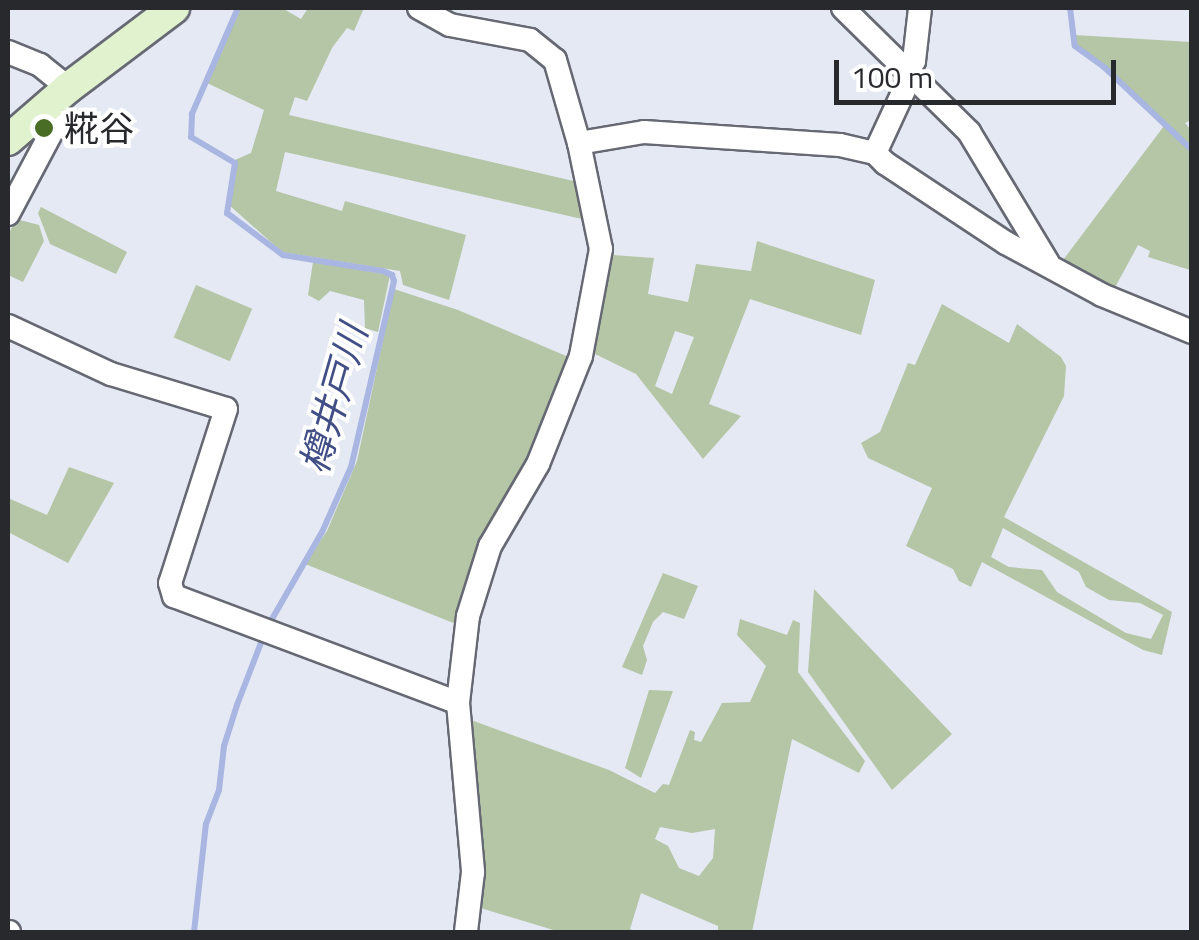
<!DOCTYPE html>
<meta charset="utf-8">
<style>
body{margin:0}
#map{position:relative;width:1199px;height:940px;overflow:hidden;background:#e5e9f4;font-family:"Titillium Web","Noto Sans JP",sans-serif}
div>[style]{position:absolute}
[style*='--x']{left:calc(var(--x)*1px);top:calc(var(--y)*1px);width:calc(var(--w)*1px);rotate:calc(var(--a)*1deg)}
.green>*{inset:0;background:#b4c6a5;transform-origin:0 0}
.stream>*{height:6px;margin:-3px;padding:0 3px;transform-origin:3px;border-radius:3px;background:#a9b6e1}
.roads{filter:drop-shadow(2px 0 #666973) drop-shadow(-2px 0 #666973) drop-shadow(0 2px #666973) drop-shadow(0 -2px #666973)}
.minor>*{height:22px;margin:-11px;padding:0 11px;transform-origin:11px;border-radius:11px;background:#fff}
.secondary>*{height:30px;margin:-15px;padding:0 15px;transform-origin:15px;border-radius:15px;background:#e0f2ce}
.dots>*{width:28px;height:28px;translate:-50% -50%;box-sizing:border-box;border:5px solid #fff;border-radius:50%}
span{translate:-50% -50%;white-space:nowrap;text-align:center;line-height:1.15;-webkit-text-stroke:8px #fff;paint-order:stroke}
.poi-label{font-size:35px;color:#28292d}
.left{translate:0 -50%;text-align:left}
.water-label{font-size:38px;color:#424f87;font-style:italic}
.frame{position:absolute;inset:0;border:10px solid #28292d;pointer-events:none}
.scale{position:absolute;left:834px;top:60px;width:282px;height:45px;box-sizing:border-box;border:5px solid #28292d;border-top:0;padding-left:12px;font-size:30px;line-height:35px;white-space:nowrap;color:#28292d;-webkit-text-stroke:8px #fff;paint-order:stroke}
</style>
<div id="map">
<div class="green">
<div style="clip-path:polygon(241px 8px,282px 8px,301px 19px,308px 8px,364px 8px,354px 31px,347px 28px,332px 48px,307px 101px,295px 97px,289px 115px,582px 183px,591px 221px,285px 152px,276px 191px,342px 211px,345px 201px,466px 235px,449px 300px,403px 285px,400px 271px,282px 252px,228px 204px,235px 160px,251px 153px,264px 110px,207px 83px)"></div>
<div style="clip-path:polygon(1075px 35px,1191px 42px,1191px 120px,1185px 123px,1191px 130px,1191px 150px,1108px 69px,1076px 46px)"></div>
<div style="clip-path:polygon(1164px 126px,1191px 152px,1190px 270px,1148px 257px,1150px 251px,1138px 245px,1112px 293px,1060px 264px)"></div>
<div style="clip-path:polygon(41px 207px,127px 252px,116px 274px,50px 244px,38px 213px)"></div>
<div style="clip-path:polygon(16px 219px,39px 225px,44px 241px,23px 282px,8px 275px,8px 235px)"></div>
<div style="clip-path:polygon(evenodd,757px 241px,875px 280px,861px 335px,750px 299px,709px 404px,741px 416px,703px 459px,636px 374px,593px 353px,608px 259px,613px 255px,654px 258px,648px 294px,688px 302px,696px 264px,751px 271px,757px 241px,675px 331px,694px 337px,672px 394px,655px 386px,675px 331px)"></div>
<div style="clip-path:polygon(313px 262px,390px 275px,378px 332px,365px 328px,364px 300px,330px 291px,319px 301px,308px 295px)"></div>
<div style="left:196px;top:285px;width:61px;height:57px;rotate:23deg"></div>
<div style="clip-path:polygon(394px 289px,458px 310px,571px 358px,461px 626px,305px 564px,327px 531px,357px 461px)"></div>
<div style="clip-path:polygon(evenodd,942px 304px,1009px 343px,1017px 324px,1061px 357px,1066px 366px,1064px 396px,1004px 517px,1172px 612px,1162px 655px,1143px 650px,982px 562px,971px 587px,959px 581px,953px 569px,906px 546px,932px 488px,868px 458px,861px 443px,880px 432px,908px 363px,915px 365px,942px 304px,1003px 528px,1079px 572px,1086px 587px,1109px 600px,1140px 603px,1163px 615px,1151px 639px,1126px 633px,1057px 592px,1042px 570px,1009px 567px,991px 557px,1003px 528px)"></div>
<div style="clip-path:polygon(69px 467px,114px 483px,68px 563px,8px 532px,8px 498px,47px 515px)"></div>
<div style="clip-path:polygon(663px 573px,698px 586px,684px 619px,663px 612px,653px 622px,643px 646px,647px 660px,642px 675px,622px 667px)"></div>
<div style="clip-path:polygon(814px 589px,952px 734px,892px 790px,808px 672px)"></div>
<div style="clip-path:polygon(evenodd,740px 619px,787px 635px,793px 620px,800px 623px,798px 672px,865px 761px,859px 773px,792px 739px,752px 932px,718px 932px,718px 926px,641px 893px,630px 929px,637px 932px,560px 932px,474px 906px,466px 728px,471px 720px,609px 770px,655px 793px,663px 784px,669px 785px,690px 730px,695px 732px,694px 740px,701px 742px,722px 703px,750px 702px,766px 666px,737px 635px,740px 619px,660px 827px,692px 833px,715px 829px,713px 858px,699px 876px,679px 868px,668px 846px,655px 839px,660px 827px)"></div>
<div style="clip-path:polygon(649px 690px,673px 691px,641px 778px,625px 768px)"></div>
</div>
<div class="stream">
<div style="--x:238;--y:8;--w:116;--a:113.5"></div>
<div style="--x:192;--y:114;--w:23;--a:92"></div>
<div style="--x:191;--y:137;--w:51;--a:30.6"></div>
<div style="--x:235;--y:163;--w:51;--a:99.1"></div>
<div style="--x:227;--y:213;--w:70;--a:36.9"></div>
<div style="--x:283;--y:255;--w:101;--a:9.1"></div>
<div style="--x:383;--y:271;--w:10;--a:24"></div>
<div style="--x:392;--y:275;--w:6;--a:72"></div>
<div style="--x:394;--y:281;--w:191;--a:103"></div>
<div style="--x:351;--y:467;--w:71;--a:114"></div>
<div style="--x:322;--y:532;--w:106;--a:119.9"></div>
<div style="--x:1070;--y:8;--w:38;--a:83"></div>
<div style="--x:1075;--y:46;--w:36;--a:36"></div>
<div style="--x:1104;--y:67;--w:121;--a:43.3"></div>
<div style="--x:194;--y:932;--w:109;--a:-83.7"></div>
<div style="--x:206;--y:824;--w:36;--a:-69"></div>
<div style="--x:219;--y:790;--w:44;--a:-83.5"></div>
<div style="--x:224;--y:746;--w:43;--a:-72.4"></div>
<div style="--x:237;--y:705;--w:75;--a:-68.9"></div>
</div>
<div class="roads">
<div class="minor">
<div style="--x:419;--y:8;--w:35;--a:29"></div>
<div style="--x:450;--y:25;--w:81;--a:10.6"></div>
<div style="--x:530;--y:40;--w:32;--a:39"></div>
<div style="--x:555;--y:60;--w:86;--a:73.9"></div>
<div style="--x:579;--y:143;--w:108;--a:78.3"></div>
<div style="--x:601;--y:249;--w:109;--a:100.6"></div>
<div style="--x:581;--y:356;--w:116;--a:111.7"></div>
<div style="--x:538;--y:464;--w:95;--a:120.3"></div>
<div style="--x:490;--y:546;--w:73;--a:107.4"></div>
<div style="--x:468;--y:616;--w:88;--a:96.6"></div>
<div style="--x:458;--y:703;--w:170;--a:84.9"></div>
<div style="--x:473;--y:872;--w:60;--a:96.7"></div>
<div style="--x:843;--y:8;--w:177;--a:44.5"></div>
<div style="--x:969;--y:132;--w:153;--a:58.9"></div>
<div style="--x:8;--y:52;--w:35;--a:22"></div>
<div style="--x:40;--y:65;--w:36;--a:39"></div>
<div style="--x:907;--y:68;--w:10;--a:-45"></div>
<div style="--x:914;--y:61;--w:53;--a:-83.5"></div>
<div style="--x:912;--y:73;--w:88;--a:114.8"></div>
<div style="--x:875;--y:153;--w:14;--a:45"></div>
<div style="--x:885;--y:163;--w:145;--a:33.5"></div>
<div style="--x:1006;--y:243;--w:109;--a:28.4"></div>
<div style="--x:1102;--y:295;--w:97;--a:22.3"></div>
<div style="--x:579;--y:143;--w:66;--a:-9.6"></div>
<div style="--x:644;--y:132;--w:196;--a:3.8"></div>
<div style="--x:840;--y:145;--w:36;--a:13"></div>
<div style="--x:8;--y:214;--w:109;--a:-62"></div>
<div style="--x:59;--y:118;--w:18;--a:-109"></div>
<div style="--x:8;--y:326;--w:114;--a:25"></div>
<div style="--x:111;--y:374;--w:120;--a:16.9"></div>
<div style="--x:226;--y:409;--w:183;--a:107.8"></div>
<div style="--x:170;--y:583;--w:14;--a:73"></div>
<div style="--x:174;--y:596;--w:303;--a:20.6"></div>
<div style="--x:8;--y:932;--w:1;--a:0"></div>
</div>
<div class="secondary">
<div style="--x:8;--y:140;--w:79;--a:-40.9"></div>
<div style="--x:68;--y:88;--w:133;--a:-37"></div>
</div>
</div>
<div class="dots">
<div style="left:44px;top:128px;background:#4a6d25"></div>
</div>
<div class="poi-label">
<span class="left" style="left:64px;top:128px">糀谷</span>
</div>
<div class="water-label">
<span style="left:334px;top:399px;rotate:-74deg">樽井戸川</span>
</div>
<div class="frame"></div>
<div class="scale">100 m</div>
</div>
